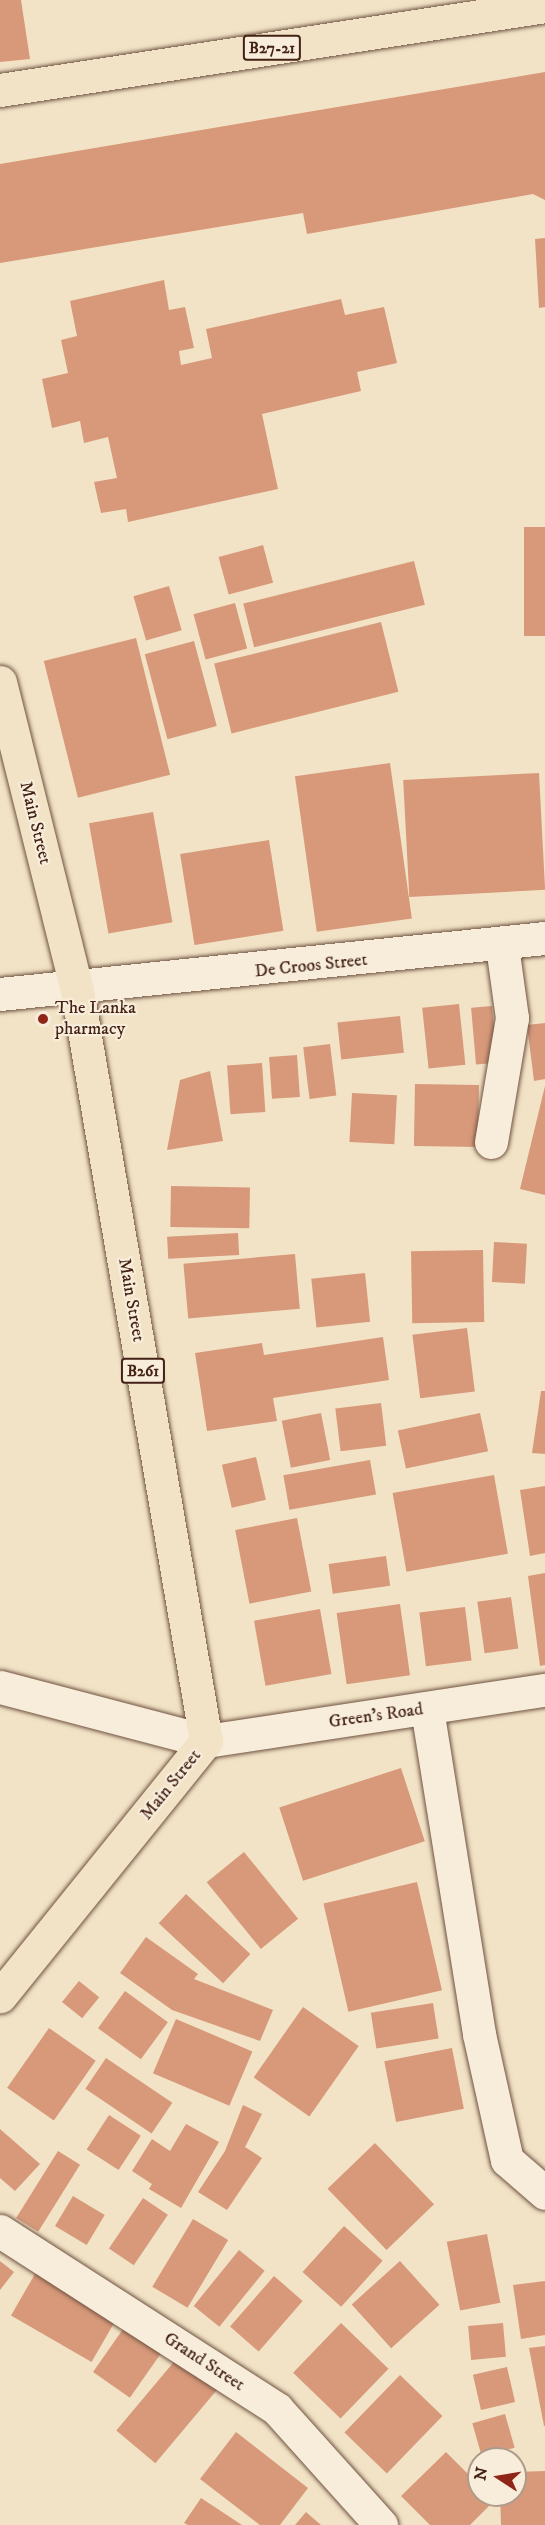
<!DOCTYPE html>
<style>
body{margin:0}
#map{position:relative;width:545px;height:2525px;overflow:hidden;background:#f2e3c6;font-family:"IM FELL DW Pica",serif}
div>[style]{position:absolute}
.building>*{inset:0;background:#d7997a;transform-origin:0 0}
.roads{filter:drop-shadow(0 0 2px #6f5241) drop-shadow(0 0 2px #6f5241)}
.street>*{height:33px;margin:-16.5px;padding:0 16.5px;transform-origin:16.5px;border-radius:16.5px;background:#f7edda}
.secondary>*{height:33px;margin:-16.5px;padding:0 16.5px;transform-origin:16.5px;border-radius:16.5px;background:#f7edda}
.primary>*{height:33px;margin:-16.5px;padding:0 16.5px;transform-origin:16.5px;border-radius:16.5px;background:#f2e3c6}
.dots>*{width:16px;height:16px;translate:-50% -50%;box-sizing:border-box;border:3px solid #f7edda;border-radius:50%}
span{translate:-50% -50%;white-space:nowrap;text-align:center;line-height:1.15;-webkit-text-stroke:4.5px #f7edda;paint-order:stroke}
.shield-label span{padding:2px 4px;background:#f7edda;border:2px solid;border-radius:4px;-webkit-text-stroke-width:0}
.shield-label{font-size:16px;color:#432115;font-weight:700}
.street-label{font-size:18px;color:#432115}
.poi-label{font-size:18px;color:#432115}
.left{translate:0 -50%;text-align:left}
.north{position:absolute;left:467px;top:2447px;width:60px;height:60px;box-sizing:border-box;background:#f7edda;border:2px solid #af9b8b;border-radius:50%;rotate:282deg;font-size:16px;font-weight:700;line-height:24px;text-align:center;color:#432115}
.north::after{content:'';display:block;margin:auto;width:21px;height:27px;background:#8f2418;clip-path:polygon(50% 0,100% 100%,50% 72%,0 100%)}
</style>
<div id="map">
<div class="building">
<div style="clip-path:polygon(0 0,21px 0,30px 59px,0 62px)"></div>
<div style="clip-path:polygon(545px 72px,545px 200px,533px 194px,307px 234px,303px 213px,0 263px,0 164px)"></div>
<div style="clip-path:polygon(545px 238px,545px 307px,539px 308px,535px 239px)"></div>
<div style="clip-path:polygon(164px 280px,169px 310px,185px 307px,194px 348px,179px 351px,181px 365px,212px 358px,206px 329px,341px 299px,345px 315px,384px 307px,397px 363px,357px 372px,361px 391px,262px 414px,278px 489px,128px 522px,126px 509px,101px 513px,94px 482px,117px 478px,108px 437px,84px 443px,80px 421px,52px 428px,42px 379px,68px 373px,61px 340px,77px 336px,70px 301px)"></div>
<div style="left:545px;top:527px;width:109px;height:21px;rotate:90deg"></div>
<div style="left:263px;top:545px;width:39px;height:46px;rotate:75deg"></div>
<div style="left:414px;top:561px;width:45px;height:176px;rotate:76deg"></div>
<div style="left:169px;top:586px;width:46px;height:37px;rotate:74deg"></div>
<div style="left:235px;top:603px;width:47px;height:43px;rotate:75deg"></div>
<div style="left:381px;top:622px;width:72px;height:172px;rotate:76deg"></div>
<div style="left:136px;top:638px;width:141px;height:95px;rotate:76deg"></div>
<div style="left:194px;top:641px;width:88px;height:51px;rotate:75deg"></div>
<div style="left:390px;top:763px;width:157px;height:96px;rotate:82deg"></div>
<div style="left:539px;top:773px;width:117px;height:136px;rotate:87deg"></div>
<div style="left:153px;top:812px;width:112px;height:65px;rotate:80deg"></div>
<div style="left:269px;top:840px;width:92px;height:90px;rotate:81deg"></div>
<div style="left:459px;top:1004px;width:61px;height:37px;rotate:84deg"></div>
<div style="left:492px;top:1006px;width:57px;height:21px;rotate:85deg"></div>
<div style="left:400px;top:1016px;width:37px;height:63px;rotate:84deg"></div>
<div style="clip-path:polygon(545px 1023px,545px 1079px,534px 1081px,527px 1025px)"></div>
<div style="left:330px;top:1044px;width:52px;height:27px;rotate:83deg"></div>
<div style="left:297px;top:1055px;width:42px;height:28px;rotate:86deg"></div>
<div style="left:262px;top:1063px;width:49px;height:35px;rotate:86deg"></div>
<div style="clip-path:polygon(210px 1071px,223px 1141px,167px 1150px,180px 1080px)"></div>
<div style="left:415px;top:1084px;width:64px;height:62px;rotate:1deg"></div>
<div style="clip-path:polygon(545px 1086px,545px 1195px,520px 1189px)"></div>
<div style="left:352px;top:1093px;width:45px;height:49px;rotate:3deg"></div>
<div style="left:171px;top:1186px;width:79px;height:41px;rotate:1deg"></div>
<div style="left:238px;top:1233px;width:22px;height:71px;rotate:87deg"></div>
<div style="left:494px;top:1242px;width:33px;height:40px;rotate:3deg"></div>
<div style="left:483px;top:1250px;width:72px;height:72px;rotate:89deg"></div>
<div style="left:295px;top:1254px;width:55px;height:112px;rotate:85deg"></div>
<div style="left:365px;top:1273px;width:49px;height:54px;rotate:84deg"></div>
<div style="left:467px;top:1328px;width:64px;height:55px;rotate:83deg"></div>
<div style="clip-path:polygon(383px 1337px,389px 1380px,273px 1398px,277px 1421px,207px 1431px,195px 1353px,262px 1343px,264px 1355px)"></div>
<div style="clip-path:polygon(541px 1391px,545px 1391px,545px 1454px,532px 1453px)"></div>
<div style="left:381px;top:1403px;width:43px;height:46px;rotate:83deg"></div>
<div style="left:321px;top:1413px;width:48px;height:40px;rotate:79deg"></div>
<div style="left:480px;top:1413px;width:39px;height:84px;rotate:78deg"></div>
<div style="left:256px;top:1457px;width:44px;height:35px;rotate:77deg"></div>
<div style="left:370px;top:1460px;width:35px;height:88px;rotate:80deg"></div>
<div style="left:494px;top:1475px;width:80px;height:103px;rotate:80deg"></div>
<div style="clip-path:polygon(545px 1486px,545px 1553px,530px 1556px,520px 1490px)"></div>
<div style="left:297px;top:1518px;width:75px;height:63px;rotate:79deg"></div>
<div style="left:386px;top:1556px;width:30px;height:58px;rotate:82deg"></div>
<div style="clip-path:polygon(545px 1573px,545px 1665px,540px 1666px,528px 1576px)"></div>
<div style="left:511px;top:1597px;width:52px;height:34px;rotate:82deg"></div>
<div style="left:400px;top:1604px;width:72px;height:64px;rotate:82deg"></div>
<div style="left:465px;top:1607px;width:54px;height:46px;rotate:83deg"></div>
<div style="left:320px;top:1609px;width:66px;height:67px;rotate:80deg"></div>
<div style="left:401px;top:1768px;width:77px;height:128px;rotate:72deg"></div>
<div style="left:244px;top:1852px;width:86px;height:48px;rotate:51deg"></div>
<div style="left:417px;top:1882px;width:111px;height:96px;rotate:77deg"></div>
<div style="left:186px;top:1894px;width:88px;height:40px;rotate:43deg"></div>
<div style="clip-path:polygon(146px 1937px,198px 1974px,194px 1979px,273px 2010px,260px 2041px,172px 2010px,120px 1973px)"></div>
<div style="left:79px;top:1981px;width:26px;height:27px;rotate:39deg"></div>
<div style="left:125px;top:1991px;width:53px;height:46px;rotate:36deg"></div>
<div style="left:433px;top:2003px;width:36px;height:63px;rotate:81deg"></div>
<div style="left:303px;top:2007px;width:68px;height:86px;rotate:35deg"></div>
<div style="left:176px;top:2019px;width:83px;height:59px;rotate:23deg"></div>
<div style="left:49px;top:2028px;width:57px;height:73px;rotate:35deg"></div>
<div style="left:452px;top:2048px;width:62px;height:69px;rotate:79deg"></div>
<div style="left:106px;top:2058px;width:80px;height:37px;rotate:34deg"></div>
<div style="clip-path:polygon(243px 2105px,262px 2114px,245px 2147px,262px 2158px,227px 2210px,198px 2192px,225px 2151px)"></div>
<div style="left:109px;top:2115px;width:38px;height:41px;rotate:33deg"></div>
<div style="clip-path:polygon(186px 2124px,219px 2142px,181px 2208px,149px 2189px,152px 2184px,132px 2171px,152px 2139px,170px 2151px)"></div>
<div style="clip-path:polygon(0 2129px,40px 2164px,15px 2191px,0 2178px)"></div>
<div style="left:375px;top:2143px;width:85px;height:66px;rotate:46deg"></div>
<div style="left:58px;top:2151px;width:26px;height:79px;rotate:32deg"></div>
<div style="left:73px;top:2196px;width:37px;height:35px;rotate:31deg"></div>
<div style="left:143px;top:2198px;width:30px;height:61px;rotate:34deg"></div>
<div style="left:193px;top:2219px;width:41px;height:79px;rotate:31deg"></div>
<div style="left:344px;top:2226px;width:52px;height:62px;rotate:42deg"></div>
<div style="left:487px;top:2234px;width:70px;height:41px;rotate:79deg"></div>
<div style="left:239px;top:2250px;width:33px;height:72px;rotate:39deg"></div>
<div style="clip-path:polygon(0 2261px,14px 2272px,0 2290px)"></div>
<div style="left:400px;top:2261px;width:59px;height:65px;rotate:48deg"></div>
<div style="left:39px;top:2267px;width:93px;height:56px;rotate:30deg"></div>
<div style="left:274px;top:2276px;width:38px;height:67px;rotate:41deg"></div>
<div style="clip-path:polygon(545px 2281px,545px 2335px,521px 2339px,513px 2285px)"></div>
<div style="left:128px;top:2322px;width:45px;height:61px;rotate:35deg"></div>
<div style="left:341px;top:2323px;width:66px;height:69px;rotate:44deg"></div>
<div style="left:503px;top:2323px;width:34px;height:35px;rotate:85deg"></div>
<div style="clip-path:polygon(545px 2346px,545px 2426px,544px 2426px,529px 2348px)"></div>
<div style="left:178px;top:2357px;width:51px;height:96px;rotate:40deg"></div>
<div style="left:507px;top:2367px;width:36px;height:35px;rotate:77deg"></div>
<div style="left:400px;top:2375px;width:59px;height:80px;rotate:44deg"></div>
<div style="left:505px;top:2414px;width:35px;height:34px;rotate:74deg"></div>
<div style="clip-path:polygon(236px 2432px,308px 2488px,280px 2525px,260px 2525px,200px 2479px)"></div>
<div style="clip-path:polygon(446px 2452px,479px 2485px,479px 2495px,494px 2501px,470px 2525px,430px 2525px,401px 2496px)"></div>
<div style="clip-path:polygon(545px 2471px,545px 2525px,501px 2525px,500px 2495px,515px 2495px,515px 2472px)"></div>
<div style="clip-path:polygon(201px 2498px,242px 2525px,188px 2525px,184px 2523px)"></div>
<div style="clip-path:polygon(306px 2512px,321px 2525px,295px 2525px)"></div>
</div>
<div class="roads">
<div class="street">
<div style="left:0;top:994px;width:548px;rotate:-5.87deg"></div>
<div style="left:491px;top:1142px;width:126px;rotate:-80.4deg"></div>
<div style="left:512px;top:1018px;width:73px;rotate:-97.9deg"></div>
<div style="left:0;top:1687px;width:213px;rotate:14.7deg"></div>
<div style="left:427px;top:1709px;width:329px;rotate:80.9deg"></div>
<div style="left:479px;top:2034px;width:129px;rotate:77.5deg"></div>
<div style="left:507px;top:2160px;width:50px;rotate:41deg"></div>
<div style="left:0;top:2231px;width:329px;rotate:32.7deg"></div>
<div style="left:277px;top:2409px;width:156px;rotate:48.1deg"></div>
</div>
<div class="secondary">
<div style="left:206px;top:1741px;width:343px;rotate:-8.6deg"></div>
</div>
<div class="primary">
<div style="left:0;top:90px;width:551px;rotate:-8.76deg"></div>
<div style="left:0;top:682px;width:317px;rotate:76deg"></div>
<div style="left:77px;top:990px;width:762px;rotate:80.25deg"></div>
<div style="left:206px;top:1741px;width:328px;rotate:128.9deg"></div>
</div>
</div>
<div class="dots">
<div style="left:43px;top:1019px;background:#8f2418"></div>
</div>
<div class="shield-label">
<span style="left:272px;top:48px">B27-21</span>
<span style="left:143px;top:1371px">B261</span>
</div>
<div class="street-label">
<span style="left:35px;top:823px;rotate:76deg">Main Street</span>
<span style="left:311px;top:966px;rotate:-6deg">De Croos Street</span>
<span style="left:131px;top:1300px;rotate:80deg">Main Street</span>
<span style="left:376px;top:1716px;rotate:-8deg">Green's Road</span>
<span style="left:171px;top:1785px;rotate:-51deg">Main Street</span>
<span style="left:204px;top:2362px;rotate:33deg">Grand Street</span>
</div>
<div class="poi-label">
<span class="left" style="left:55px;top:1019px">The Lanka<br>pharmacy</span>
</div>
<div class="north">N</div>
</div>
